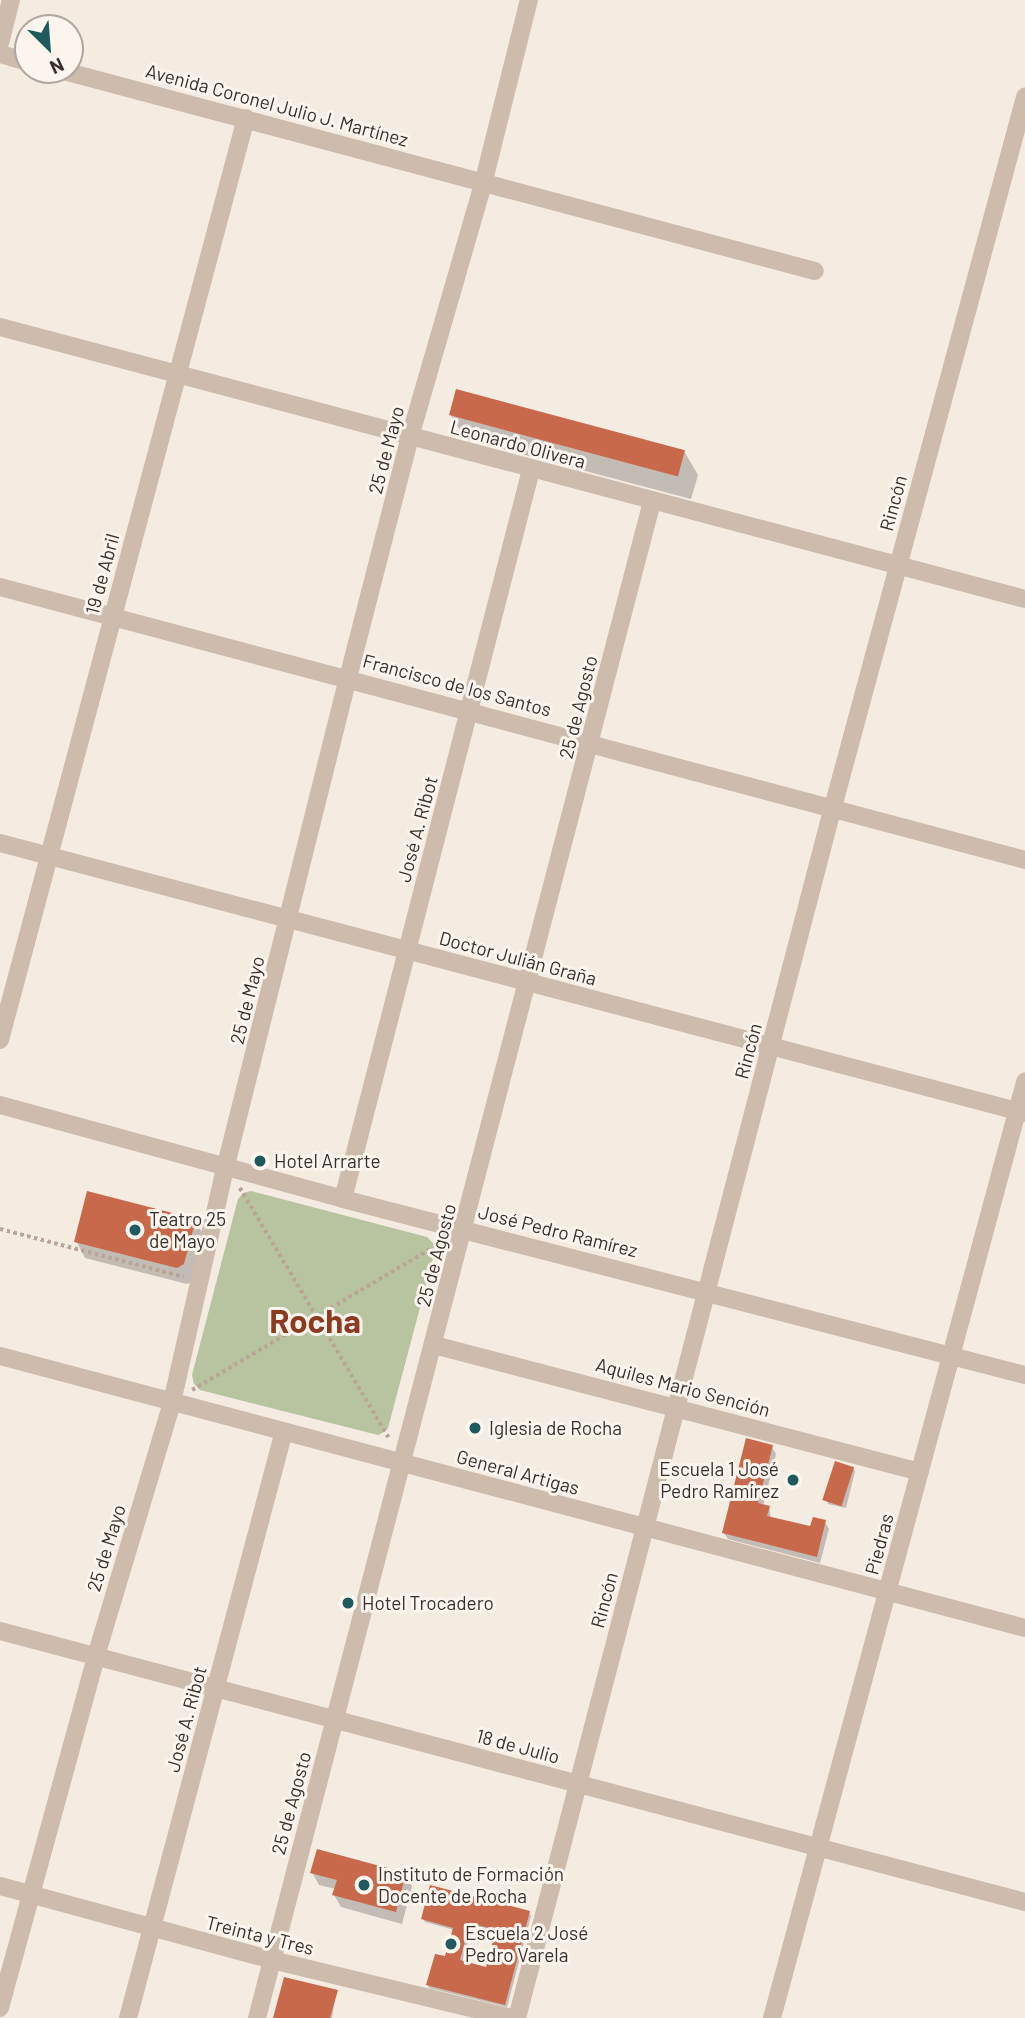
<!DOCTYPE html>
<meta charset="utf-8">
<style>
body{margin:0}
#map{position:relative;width:1025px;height:2018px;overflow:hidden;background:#f4ebe1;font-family:Barlow,sans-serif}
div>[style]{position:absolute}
.green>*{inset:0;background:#b8c4a0}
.shadow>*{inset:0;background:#0003}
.building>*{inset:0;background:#c8694b;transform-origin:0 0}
.path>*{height:3.5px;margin-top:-1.75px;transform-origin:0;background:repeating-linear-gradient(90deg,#b9a596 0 3.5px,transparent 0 7px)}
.minor>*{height:18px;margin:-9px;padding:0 9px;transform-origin:9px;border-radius:9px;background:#cdbbac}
.dots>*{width:19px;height:19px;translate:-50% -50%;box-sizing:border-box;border:4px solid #fbf5ee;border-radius:50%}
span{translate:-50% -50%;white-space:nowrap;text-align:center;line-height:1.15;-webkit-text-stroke:6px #fbf5ee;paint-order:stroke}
.street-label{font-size:19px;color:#3b302b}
.poi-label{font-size:19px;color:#3b302b}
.left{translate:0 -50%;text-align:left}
.right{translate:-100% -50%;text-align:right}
.town-label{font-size:33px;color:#8c3b22;font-weight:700}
.north{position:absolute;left:14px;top:14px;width:70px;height:70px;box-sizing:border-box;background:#fbf5ee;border:2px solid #aea6a0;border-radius:50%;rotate:155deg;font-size:19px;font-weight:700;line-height:28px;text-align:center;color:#3b302b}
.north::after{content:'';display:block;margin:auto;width:24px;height:32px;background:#1f5a5e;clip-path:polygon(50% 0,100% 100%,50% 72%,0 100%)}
</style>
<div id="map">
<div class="green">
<div style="clip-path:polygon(251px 1191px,427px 1237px,433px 1243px,435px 1251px,388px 1428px,384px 1432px,378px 1435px,200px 1390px,194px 1384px,192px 1375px,238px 1199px,243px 1193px)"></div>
</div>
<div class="shadow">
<div style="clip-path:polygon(451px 415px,684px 451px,698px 475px,691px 499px,465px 439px)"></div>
<div style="clip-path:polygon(195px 1221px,205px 1237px,193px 1281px,187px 1284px,85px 1258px,76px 1241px)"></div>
<div style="clip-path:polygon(772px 1447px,776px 1454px,763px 1506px,769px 1507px,771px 1519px,812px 1529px,825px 1522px,829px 1529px,820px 1563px,728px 1539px,723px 1532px)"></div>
<div style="clip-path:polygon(853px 1468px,855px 1471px,846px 1508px,828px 1504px,827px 1501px)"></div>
<div style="clip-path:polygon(312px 1872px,405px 1874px,412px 1886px,402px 1924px,341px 1907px,334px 1895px,336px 1889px,319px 1885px)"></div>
<div style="clip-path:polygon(evenodd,529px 1913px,531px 1916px,507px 2007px,429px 1988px,428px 1985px,446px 1959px,454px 1930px,425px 1922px,423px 1919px,529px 1913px,472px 1925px,497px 1932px,487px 1969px,462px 1963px,472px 1925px)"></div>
<div style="clip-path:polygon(336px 1992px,332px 2018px,275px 2018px)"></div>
</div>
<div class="building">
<div style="left:456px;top:389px;width:237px;height:27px;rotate:15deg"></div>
<div style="clip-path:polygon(87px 1191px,196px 1219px,184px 1264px,177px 1268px,74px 1242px)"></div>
<div style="clip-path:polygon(746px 1438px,773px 1445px,758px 1503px,770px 1506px,767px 1516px,810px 1526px,813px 1517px,826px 1520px,817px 1557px,722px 1533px)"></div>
<div style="left:835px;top:1461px;width:20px;height:41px;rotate:18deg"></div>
<div style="clip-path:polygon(317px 1849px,406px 1873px,396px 1912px,332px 1895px,337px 1880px,310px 1873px)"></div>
<div style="clip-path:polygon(evenodd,430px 1885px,530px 1911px,505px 2005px,426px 1985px,435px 1954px,445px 1956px,453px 1928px,421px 1919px,430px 1885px,470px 1923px,496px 1930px,486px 1967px,460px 1960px,470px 1923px)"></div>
<div style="clip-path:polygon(284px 1977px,338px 1990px,330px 2018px,273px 2018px)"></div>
</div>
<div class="path">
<div style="left:240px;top:1188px;width:293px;rotate:59.2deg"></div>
<div style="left:0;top:1229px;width:190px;rotate:14.6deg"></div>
<div style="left:192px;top:1390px;width:291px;rotate:-30.6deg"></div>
</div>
<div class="minor">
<div style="left:0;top:43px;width:44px;rotate:-75.7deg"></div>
<div style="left:0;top:54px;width:29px;rotate:16deg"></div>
<div style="left:60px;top:70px;width:781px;rotate:14.91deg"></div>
<div style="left:0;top:327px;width:1060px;rotate:14.86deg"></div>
<div style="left:0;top:587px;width:1061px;rotate:14.91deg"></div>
<div style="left:0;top:843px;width:1060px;rotate:14.76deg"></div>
<div style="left:0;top:1040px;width:954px;rotate:-75.06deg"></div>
<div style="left:0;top:1105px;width:356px;rotate:15.3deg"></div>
<div style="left:343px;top:1199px;width:704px;rotate:14.47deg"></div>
<div style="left:343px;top:1199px;width:753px;rotate:-75.54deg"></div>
<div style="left:434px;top:1345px;width:502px;rotate:14.64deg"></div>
<div style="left:0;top:1356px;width:1060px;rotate:14.86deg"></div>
<div style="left:0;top:1631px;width:1060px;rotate:14.81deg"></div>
<div style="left:0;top:1886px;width:282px;rotate:15.2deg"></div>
<div style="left:272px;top:1960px;width:247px;rotate:13.6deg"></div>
<div style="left:0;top:2008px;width:365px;rotate:-74.7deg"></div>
<div style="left:96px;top:1656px;width:265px;rotate:-73.3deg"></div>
<div style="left:172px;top:1402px;width:243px;rotate:-77.2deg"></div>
<div style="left:226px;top:1165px;width:502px;rotate:-75.94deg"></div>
<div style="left:348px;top:678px;width:249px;rotate:-75.6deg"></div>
<div style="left:410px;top:437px;width:267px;rotate:-73.9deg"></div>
<div style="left:484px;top:180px;width:186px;rotate:-76deg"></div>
<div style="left:128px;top:2018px;width:607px;rotate:-75.12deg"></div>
<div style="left:257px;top:2018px;width:1567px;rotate:-75.4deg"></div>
<div style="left:517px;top:2018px;width:1252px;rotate:-75.38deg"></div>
<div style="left:833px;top:807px;width:736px;rotate:-74.87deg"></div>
<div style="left:772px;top:2018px;width:970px;rotate:-74.87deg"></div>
</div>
<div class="dots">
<div style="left:260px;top:1161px;background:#1f5a5e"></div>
<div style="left:135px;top:1230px;background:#1f5a5e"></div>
<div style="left:475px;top:1428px;background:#1f5a5e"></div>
<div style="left:793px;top:1480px;background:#1f5a5e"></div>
<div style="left:348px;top:1603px;background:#1f5a5e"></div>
<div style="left:364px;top:1885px;background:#1f5a5e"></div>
<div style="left:451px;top:1944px;background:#1f5a5e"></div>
</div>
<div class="street-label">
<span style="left:277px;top:105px;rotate:15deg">Avenida Coronel Julio J. Martínez</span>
<span style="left:518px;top:444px;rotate:15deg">Leonardo Olivera</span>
<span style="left:386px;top:450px;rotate:-75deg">25 de Mayo</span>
<span style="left:893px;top:503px;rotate:-75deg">Rincón</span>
<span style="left:102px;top:574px;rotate:-75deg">19 de Abril</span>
<span style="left:457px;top:685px;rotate:15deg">Francisco de los Santos</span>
<span style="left:578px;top:707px;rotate:-76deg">25 de Agosto</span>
<span style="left:417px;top:829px;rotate:-75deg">José A. Ribot</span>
<span style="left:518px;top:958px;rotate:15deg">Doctor Julián Graña</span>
<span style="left:247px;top:1000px;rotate:-76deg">25 de Mayo</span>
<span style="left:748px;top:1051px;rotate:-75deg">Rincón</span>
<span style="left:558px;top:1231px;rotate:14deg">José Pedro Ramírez</span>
<span style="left:436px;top:1255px;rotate:-75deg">25 de Agosto</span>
<span style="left:683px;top:1387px;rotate:15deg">Aquiles Mario Sención</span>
<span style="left:518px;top:1472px;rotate:15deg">General Artigas</span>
<span style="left:879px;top:1544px;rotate:-75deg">Piedras</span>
<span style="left:106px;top:1548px;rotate:-73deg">25 de Mayo</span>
<span style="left:604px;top:1600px;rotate:-75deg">Rincón</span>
<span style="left:186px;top:1719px;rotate:-75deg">José A. Ribot</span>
<span style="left:518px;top:1746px;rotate:15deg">18 de Julio</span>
<span style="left:291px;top:1803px;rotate:-75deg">25 de Agosto</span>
<span style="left:260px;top:1935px;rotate:14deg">Treinta y Tres</span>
</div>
<div class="poi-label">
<span class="left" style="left:274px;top:1161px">Hotel Arrarte</span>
<span class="left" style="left:149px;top:1230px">Teatro 25<br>de Mayo</span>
<span class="left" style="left:489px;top:1428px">Iglesia de Rocha</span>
<span class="right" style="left:779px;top:1480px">Escuela 1 José<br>Pedro Ramírez</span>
<span class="left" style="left:362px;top:1603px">Hotel Trocadero</span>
<span class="left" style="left:378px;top:1885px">Instituto de Formación<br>Docente de Rocha</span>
<span class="left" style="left:465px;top:1944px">Escuela 2 José<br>Pedro Varela</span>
</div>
<div class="town-label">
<span style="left:315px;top:1321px">Rocha</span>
</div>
<div class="north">N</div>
</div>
